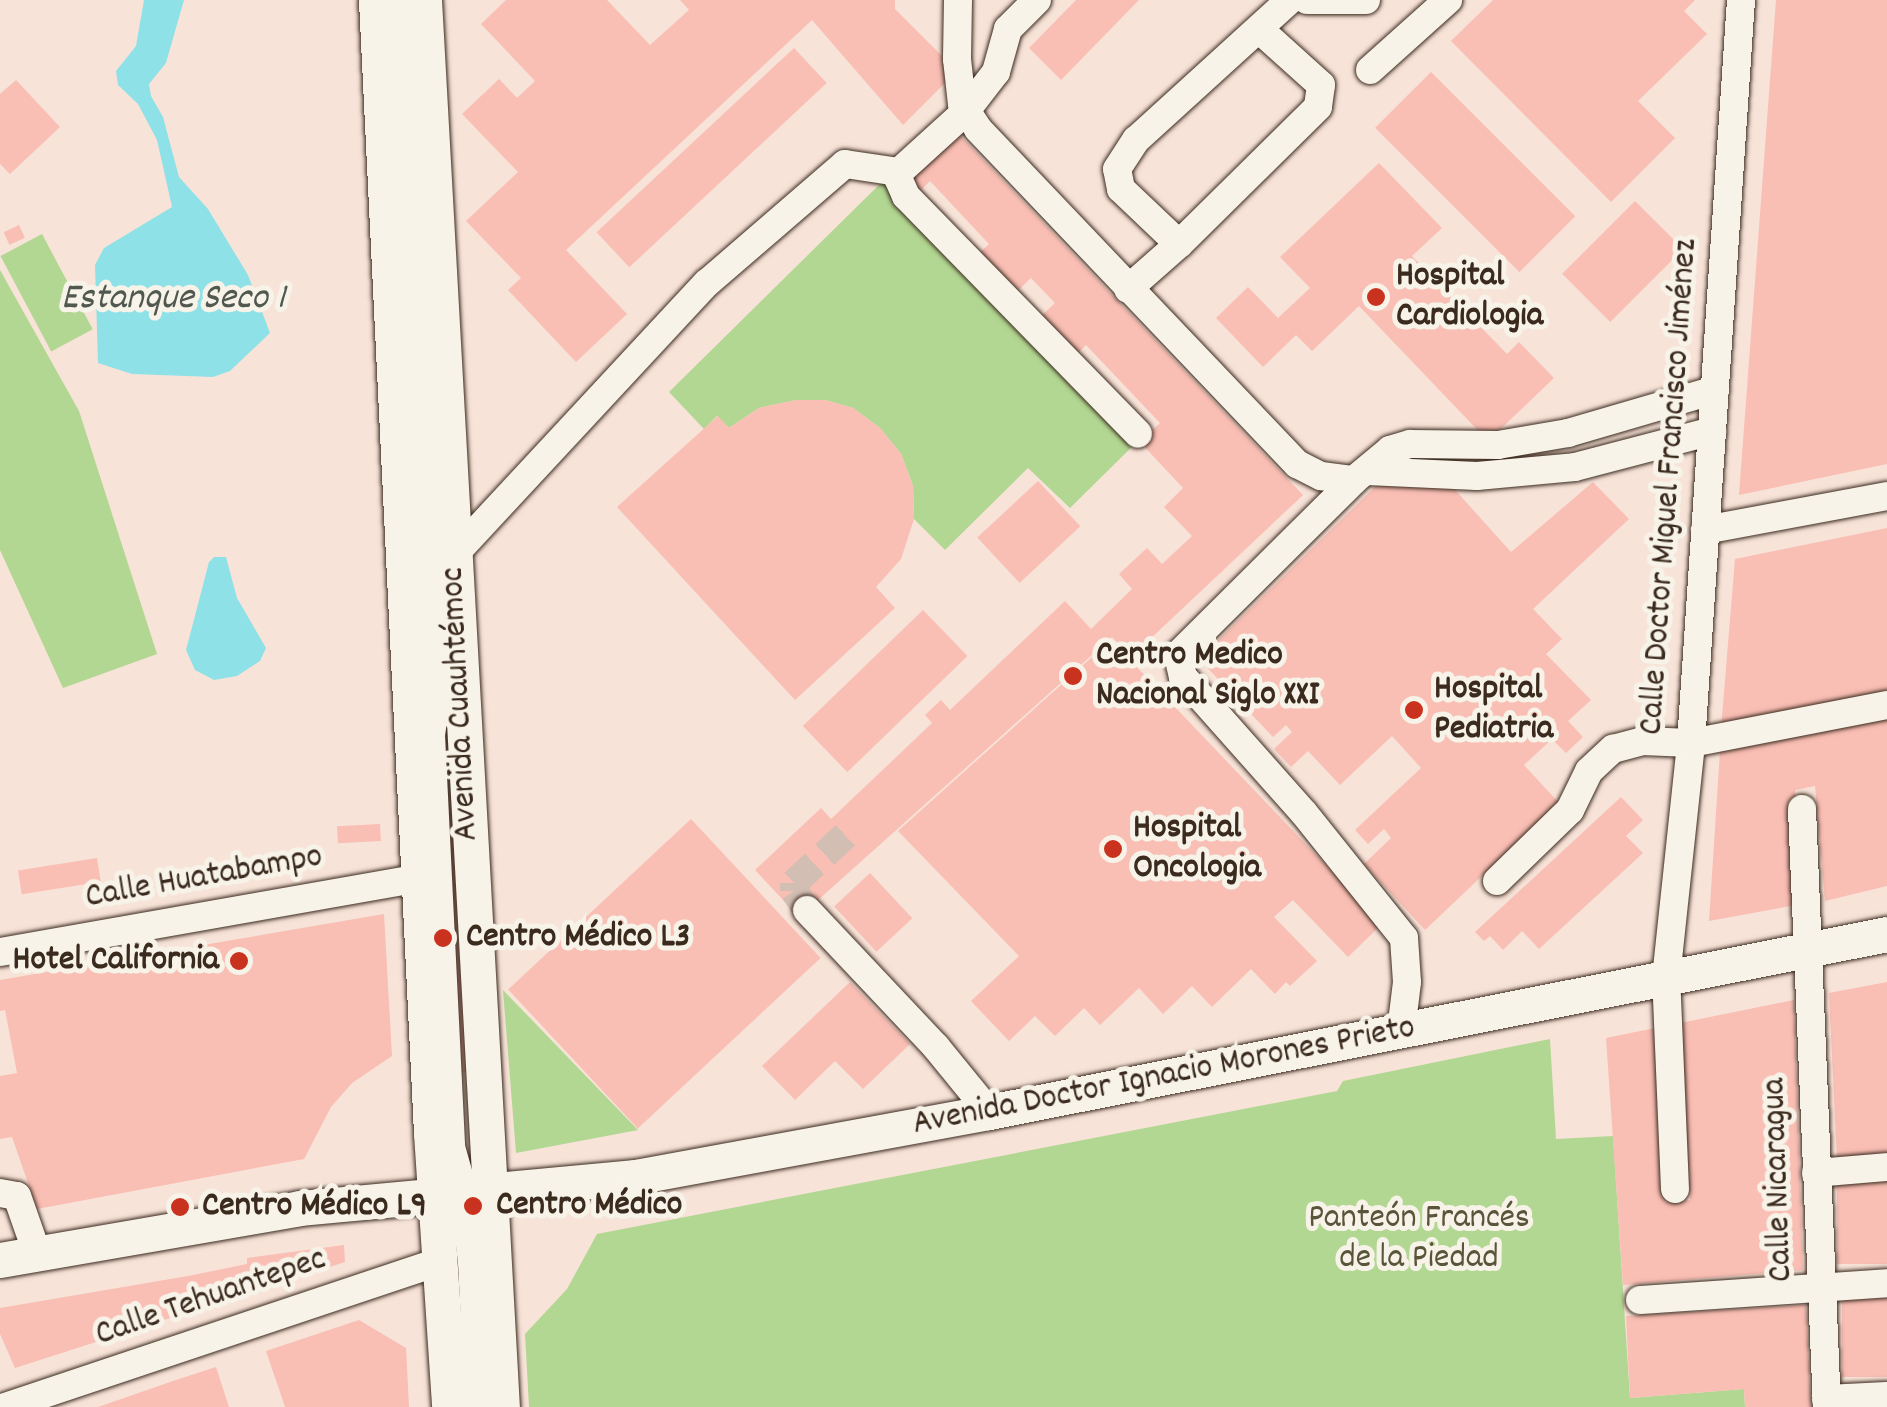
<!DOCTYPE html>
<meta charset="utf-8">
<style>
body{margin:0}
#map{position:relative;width:1887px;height:1407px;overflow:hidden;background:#f8e3d8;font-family:Dekko,sans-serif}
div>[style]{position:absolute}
.green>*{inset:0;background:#b2d792;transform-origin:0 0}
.water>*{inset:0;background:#8fe1e8}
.building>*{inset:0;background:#f9beb4;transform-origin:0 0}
.minor-tunnel>*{height:28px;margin-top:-14px;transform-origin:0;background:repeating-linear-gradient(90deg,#d2beb3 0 28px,transparent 0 42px)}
.roads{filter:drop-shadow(0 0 2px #3b2a1e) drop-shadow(0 0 2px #3b2a1e)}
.minor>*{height:28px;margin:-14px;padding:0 14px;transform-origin:14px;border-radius:14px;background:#f7f3e8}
.major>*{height:35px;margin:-17.5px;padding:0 17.5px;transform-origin:17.5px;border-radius:17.5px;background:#f7f3e8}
.dots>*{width:28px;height:28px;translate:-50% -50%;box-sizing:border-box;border:5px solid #f7f3e8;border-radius:50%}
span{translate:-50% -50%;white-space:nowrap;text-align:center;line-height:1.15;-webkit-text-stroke:10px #f7f3e8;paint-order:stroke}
.poi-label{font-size:35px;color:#3b2a1e;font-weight:700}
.left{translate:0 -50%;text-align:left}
.right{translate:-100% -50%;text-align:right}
.street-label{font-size:35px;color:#3b2a1e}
.park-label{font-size:35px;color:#59553b}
.water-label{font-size:38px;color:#505850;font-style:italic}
</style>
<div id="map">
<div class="green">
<div style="clip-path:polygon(889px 175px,1147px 432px,1070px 508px,1028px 468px,945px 550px,914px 519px,913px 486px,901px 454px,880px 428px,853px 408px,825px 400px,796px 400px,759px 408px,729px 428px,717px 416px,704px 429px,669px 392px)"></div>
<div style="left:42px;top:234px;width:108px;height:47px;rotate:62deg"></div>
<div style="clip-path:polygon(0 270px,79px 411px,157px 654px,63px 688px,0 550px)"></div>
<div style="clip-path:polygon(503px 990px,638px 1130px,516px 1153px)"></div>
<div style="clip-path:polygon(1550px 1039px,1556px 1139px,1613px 1136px,1630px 1398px,1744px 1389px,1745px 1407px,529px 1407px,525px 1334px,567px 1289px,597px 1234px,1337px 1091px,1343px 1081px)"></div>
</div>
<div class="water">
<div style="clip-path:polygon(144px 0,184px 0,166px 63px,149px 84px,151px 96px,163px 117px,179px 177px,208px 209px,248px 275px,270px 333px,230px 371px,213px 377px,132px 374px,98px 363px,95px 265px,104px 248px,172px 207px,157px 140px,138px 104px,118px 85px,116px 71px,136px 46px)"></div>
<div style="clip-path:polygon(214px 557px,226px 557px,237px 598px,266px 648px,260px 661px,237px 676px,214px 680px,195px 670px,186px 650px,209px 562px)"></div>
</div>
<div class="building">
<div style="clip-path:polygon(506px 0,607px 0,650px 45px,689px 10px,680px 0,895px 0,895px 9px,957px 71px,903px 125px,812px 20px,566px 250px,627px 314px,576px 362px,508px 290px,521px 278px,466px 221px,518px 172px,462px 114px,499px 79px,517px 98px,535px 81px,481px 24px)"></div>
<div style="clip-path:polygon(1076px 0,1139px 0,1061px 80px,1029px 48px)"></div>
<div style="clip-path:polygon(1493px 0,1695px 0,1684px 11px,1707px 34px,1638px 101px,1675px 138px,1611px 202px,1451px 41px)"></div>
<div style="clip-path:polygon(1776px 0,1887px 0,1887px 464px,1739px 495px)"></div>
<div style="left:794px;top:48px;width:48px;height:270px;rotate:47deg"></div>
<div style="left:1431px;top:72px;width:204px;height:79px;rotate:45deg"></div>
<div style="clip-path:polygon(16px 80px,60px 127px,10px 174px,0 164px,0 94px)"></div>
<div style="clip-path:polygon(952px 127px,1303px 495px,1131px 657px,1112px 637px,799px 917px,755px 870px,821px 808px,831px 819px,932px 723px,925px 715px,941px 700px,950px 710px,1065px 601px,1091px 629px,1132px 589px,1119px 574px,1147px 548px,1162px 564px,1192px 536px,1164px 507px,1183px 488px,1140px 442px,1160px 423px,1086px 345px,1072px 359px,1036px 321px,1055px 303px,1031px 278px,1012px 296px,975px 257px,989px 244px,930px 181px,919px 192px,902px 174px)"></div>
<div style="clip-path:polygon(1379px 163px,1442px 228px,1412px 256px,1507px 354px,1519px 342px,1554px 378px,1488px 441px,1359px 306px,1312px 351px,1296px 335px,1263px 367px,1216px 318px,1248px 287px,1278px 318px,1310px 288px,1280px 257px)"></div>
<div style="left:1635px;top:201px;width:68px;height:103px;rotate:45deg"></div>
<div style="left:19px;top:225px;width:14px;height:17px;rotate:65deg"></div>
<div style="clip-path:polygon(796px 400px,825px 400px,853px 408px,880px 428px,901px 454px,913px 486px,914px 519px,901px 559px,876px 587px,895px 608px,795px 700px,617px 507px,718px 416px,729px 428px,759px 408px)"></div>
<div style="clip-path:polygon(1383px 479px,1448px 482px,1511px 552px,1593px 482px,1629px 519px,1533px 609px,1562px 639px,1546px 654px,1591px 700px,1568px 721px,1583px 737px,1566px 753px,1552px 739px,1524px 765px,1559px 803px,1425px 930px,1364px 864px,1391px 838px,1384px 829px,1368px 844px,1355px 830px,1421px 768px,1392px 736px,1340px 785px,1308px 751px,1291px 767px,1274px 749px,1292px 732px,1286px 725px,1273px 737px,1199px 659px)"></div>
<div style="left:1038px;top:481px;width:62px;height:83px;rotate:47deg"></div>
<div style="clip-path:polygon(1887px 528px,1887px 692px,1721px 729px,1735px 559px)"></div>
<div style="left:923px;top:610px;width:64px;height:167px;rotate:46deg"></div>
<div style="clip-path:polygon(1111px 640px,1382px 924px,1348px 957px,1293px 900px,1274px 917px,1317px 961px,1290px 986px,1286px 982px,1275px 994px,1251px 969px,1212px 1007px,1192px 986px,1163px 1014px,1139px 988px,1100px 1025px,1084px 1008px,1055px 1036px,1035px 1016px,1009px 1041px,971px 1001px,1019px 956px,898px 831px)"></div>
<div style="clip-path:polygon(1887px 715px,1887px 886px,1825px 901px,1815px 786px,1795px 790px,1801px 904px,1709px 921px,1720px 751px)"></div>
<div style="clip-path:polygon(1621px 797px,1643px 820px,1626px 836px,1643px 853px,1539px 949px,1522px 931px,1503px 950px,1490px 936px,1484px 941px,1475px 932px)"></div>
<div style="clip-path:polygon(452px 804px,471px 1072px,448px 1073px,441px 805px)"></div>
<div style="left:691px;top:819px;width:190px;height:250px;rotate:47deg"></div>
<div style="left:380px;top:824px;width:17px;height:43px;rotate:87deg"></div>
<div style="left:97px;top:858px;width:24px;height:80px;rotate:81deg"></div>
<div style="left:870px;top:873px;width:62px;height:49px;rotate:47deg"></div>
<div style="clip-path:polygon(384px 914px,392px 1056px,352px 1083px,331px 1107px,304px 1159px,37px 1209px,12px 1137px,0 1139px,0 1076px,17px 1073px,5px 1010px,0 1011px,0 980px)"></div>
<div style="clip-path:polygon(850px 982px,910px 1044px,863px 1089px,835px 1061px,795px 1100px,762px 1066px)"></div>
<div style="clip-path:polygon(1887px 982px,1887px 1156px,1837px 1160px,1829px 993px)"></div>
<div style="clip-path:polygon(1794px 1000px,1803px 1270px,1623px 1285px,1606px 1038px,1655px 1028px,1665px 1202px,1690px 1200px,1680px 1023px)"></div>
<div style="left:1887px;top:1176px;width:88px;height:50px;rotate:90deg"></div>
<div style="clip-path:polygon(344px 1245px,345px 1262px,15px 1368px,0 1334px,0 1308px,188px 1276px,247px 1264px,247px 1258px)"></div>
<div style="left:1887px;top:1295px;width:82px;height:45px;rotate:90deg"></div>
<div style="clip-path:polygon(1806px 1305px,1811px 1407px,1745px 1407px,1744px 1389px,1630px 1398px,1626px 1316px)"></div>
<div style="clip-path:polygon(359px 1320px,406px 1348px,409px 1407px,285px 1407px,266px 1351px)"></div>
<div style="clip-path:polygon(216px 1367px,229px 1407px,98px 1407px,176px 1380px)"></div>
</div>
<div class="minor-tunnel">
<div style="left:807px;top:910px;width:23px;rotate:-124deg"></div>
<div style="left:794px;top:891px;width:8px;rotate:-90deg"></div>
<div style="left:794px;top:883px;width:75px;rotate:-42.8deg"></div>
</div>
<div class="roads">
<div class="minor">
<div style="left:403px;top:0;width:688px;rotate:87.08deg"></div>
<div style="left:438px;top:687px;width:49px;rotate:98.3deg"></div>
<div style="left:431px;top:735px;width:412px;rotate:87.2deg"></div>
<div style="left:451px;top:1147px;width:48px;rotate:74.2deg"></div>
<div style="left:464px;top:1193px;width:69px;rotate:83.4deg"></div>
<div style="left:472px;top:1262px;width:145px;rotate:87.2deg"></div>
<div style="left:958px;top:0;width:59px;rotate:91deg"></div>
<div style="left:957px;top:59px;width:45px;rotate:83.7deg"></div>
<div style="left:962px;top:104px;width:30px;rotate:57deg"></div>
<div style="left:978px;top:129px;width:463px;rotate:46.4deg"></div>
<div style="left:1297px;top:464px;width:27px;rotate:27deg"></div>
<div style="left:1321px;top:476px;width:33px;rotate:7deg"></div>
<div style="left:1037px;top:0;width:41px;rotate:135deg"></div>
<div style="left:1008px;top:29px;width:45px;rotate:105.6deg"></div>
<div style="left:996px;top:72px;width:51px;rotate:127.8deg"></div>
<div style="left:965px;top:112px;width:89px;rotate:137.7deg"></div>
<div style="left:899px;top:172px;width:6px;rotate:99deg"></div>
<div style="left:898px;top:178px;width:20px;rotate:66deg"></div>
<div style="left:906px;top:196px;width:332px;rotate:45.7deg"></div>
<div style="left:1307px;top:0;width:59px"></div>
<div style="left:1260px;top:30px;width:82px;rotate:42deg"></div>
<div style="left:1321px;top:85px;width:22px;rotate:98deg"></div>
<div style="left:1318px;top:107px;width:195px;rotate:135.4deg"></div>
<div style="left:1179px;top:244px;width:80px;rotate:-136.5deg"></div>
<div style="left:1121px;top:189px;width:20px;rotate:-101deg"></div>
<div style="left:1117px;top:169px;width:35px;rotate:-57deg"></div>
<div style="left:1136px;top:140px;width:208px;rotate:-42.3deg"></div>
<div style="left:1370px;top:70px;width:105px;rotate:-41.9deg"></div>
<div style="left:1128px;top:289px;width:68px;rotate:-41.4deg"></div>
<div style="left:1367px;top:471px;width:110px;rotate:2.6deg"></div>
<div style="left:1477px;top:476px;width:98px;rotate:-5.2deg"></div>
<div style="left:1575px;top:467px;width:142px;rotate:-14.7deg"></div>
<div style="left:1705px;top:530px;width:185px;rotate:-10.6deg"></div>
<div style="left:452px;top:557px;width:374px;rotate:-47.1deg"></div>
<div style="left:707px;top:283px;width:182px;rotate:-40.8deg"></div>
<div style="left:845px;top:164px;width:55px;rotate:8.4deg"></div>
<div style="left:1802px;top:809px;width:599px;rotate:87.61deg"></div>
<div style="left:1497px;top:881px;width:102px;rotate:-44.2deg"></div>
<div style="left:1570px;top:810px;width:43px;rotate:-64deg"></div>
<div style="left:1589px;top:771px;width:33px;rotate:-43deg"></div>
<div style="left:1613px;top:749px;width:30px;rotate:-15deg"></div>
<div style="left:1642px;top:741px;width:49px;rotate:2.3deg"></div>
<div style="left:1691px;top:743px;width:200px;rotate:-11deg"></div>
<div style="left:807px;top:910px;width:188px;rotate:46.7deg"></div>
<div style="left:936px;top:1047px;width:84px;rotate:50.8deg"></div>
<div style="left:0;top:952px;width:427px;rotate:-10deg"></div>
<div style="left:1401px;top:1031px;width:49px;rotate:-83deg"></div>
<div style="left:1407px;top:982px;width:44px;rotate:-93.9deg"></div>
<div style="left:1404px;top:938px;width:161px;rotate:-128.7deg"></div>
<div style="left:1303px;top:812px;width:181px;rotate:-131.6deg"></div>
<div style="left:1183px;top:677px;width:23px;rotate:-103deg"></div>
<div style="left:1178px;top:655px;width:248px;rotate:-44.8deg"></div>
<div style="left:1354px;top:480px;width:47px;rotate:-39.8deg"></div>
<div style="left:1390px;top:450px;width:21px;rotate:-17deg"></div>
<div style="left:1410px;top:444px;width:88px;rotate:0.7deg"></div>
<div style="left:1498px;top:445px;width:71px;rotate:-9.7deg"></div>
<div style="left:1568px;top:433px;width:153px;rotate:-16.3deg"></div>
<div style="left:1816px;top:1173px;width:71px;rotate:-4.8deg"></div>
<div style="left:1675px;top:1189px;width:211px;rotate:-92.4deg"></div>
<div style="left:1666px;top:978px;width:236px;rotate:-83.9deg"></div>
<div style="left:1691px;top:743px;width:745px;rotate:-86.15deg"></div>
<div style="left:0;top:1193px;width:17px;rotate:10deg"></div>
<div style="left:17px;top:1196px;width:60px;rotate:70.7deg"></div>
<div style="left:1640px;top:1300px;width:248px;rotate:-3.9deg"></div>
<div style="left:1826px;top:1399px;width:61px;rotate:-2.8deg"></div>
<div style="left:5px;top:1407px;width:460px;rotate:-18.5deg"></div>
</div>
<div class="major">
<div style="left:376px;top:0;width:1134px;rotate:87.22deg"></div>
<div style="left:431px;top:1133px;width:275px;rotate:86.2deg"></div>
<div style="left:424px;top:0;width:1409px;rotate:86.83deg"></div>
<div style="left:0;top:1260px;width:304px;rotate:-9.8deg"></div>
<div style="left:300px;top:1208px;width:336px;rotate:-5.3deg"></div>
<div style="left:635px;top:1177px;width:360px;rotate:-10.4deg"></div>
<div style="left:989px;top:1112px;width:915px;rotate:-11.21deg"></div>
</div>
</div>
<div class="dots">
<div style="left:1376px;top:297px;background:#c8321e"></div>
<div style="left:1073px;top:676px;background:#c8321e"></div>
<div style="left:1414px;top:710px;background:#c8321e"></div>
<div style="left:1113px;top:849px;background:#c8321e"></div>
<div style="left:443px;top:938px;background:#c8321e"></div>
<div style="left:239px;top:961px;background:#c8321e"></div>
<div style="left:473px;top:1206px;background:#c8321e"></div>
<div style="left:180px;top:1207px;background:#c8321e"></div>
</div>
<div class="poi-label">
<span class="left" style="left:1396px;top:297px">Hospital<br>Cardiologia</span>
<span class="left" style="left:1096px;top:676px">Centro Medico<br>Nacional Siglo XXI</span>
<span class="left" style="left:1434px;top:710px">Hospital<br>Pediatria</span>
<span class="left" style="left:1133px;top:849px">Hospital<br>Oncologia</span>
<span class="left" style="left:466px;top:938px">Centro Médico L3</span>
<span class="right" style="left:219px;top:961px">Hotel California</span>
<span class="left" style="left:496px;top:1206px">Centro Médico</span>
<span class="left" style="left:202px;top:1207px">Centro Médico L9</span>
</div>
<div class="street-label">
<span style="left:1670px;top:487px;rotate:-86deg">Calle Doctor Miguel Francisco Jiménez</span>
<span style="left:461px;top:704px;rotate:-93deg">Avenida Cuauhtémoc</span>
<span style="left:204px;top:878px;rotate:-10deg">Calle Huatabampo</span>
<span style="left:1164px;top:1077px;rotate:-11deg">Avenida Doctor Ignacio Morones Prieto</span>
<span style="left:1779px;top:1180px;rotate:-92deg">Calle Nicaragua</span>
<span style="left:211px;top:1298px;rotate:-19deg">Calle Tehuantepec</span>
</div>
<div class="park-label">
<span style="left:1419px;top:1239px">Panteón Francés<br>de la Piedad</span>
</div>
<div class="water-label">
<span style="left:173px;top:300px">Estanque Seco 1</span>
</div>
</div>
